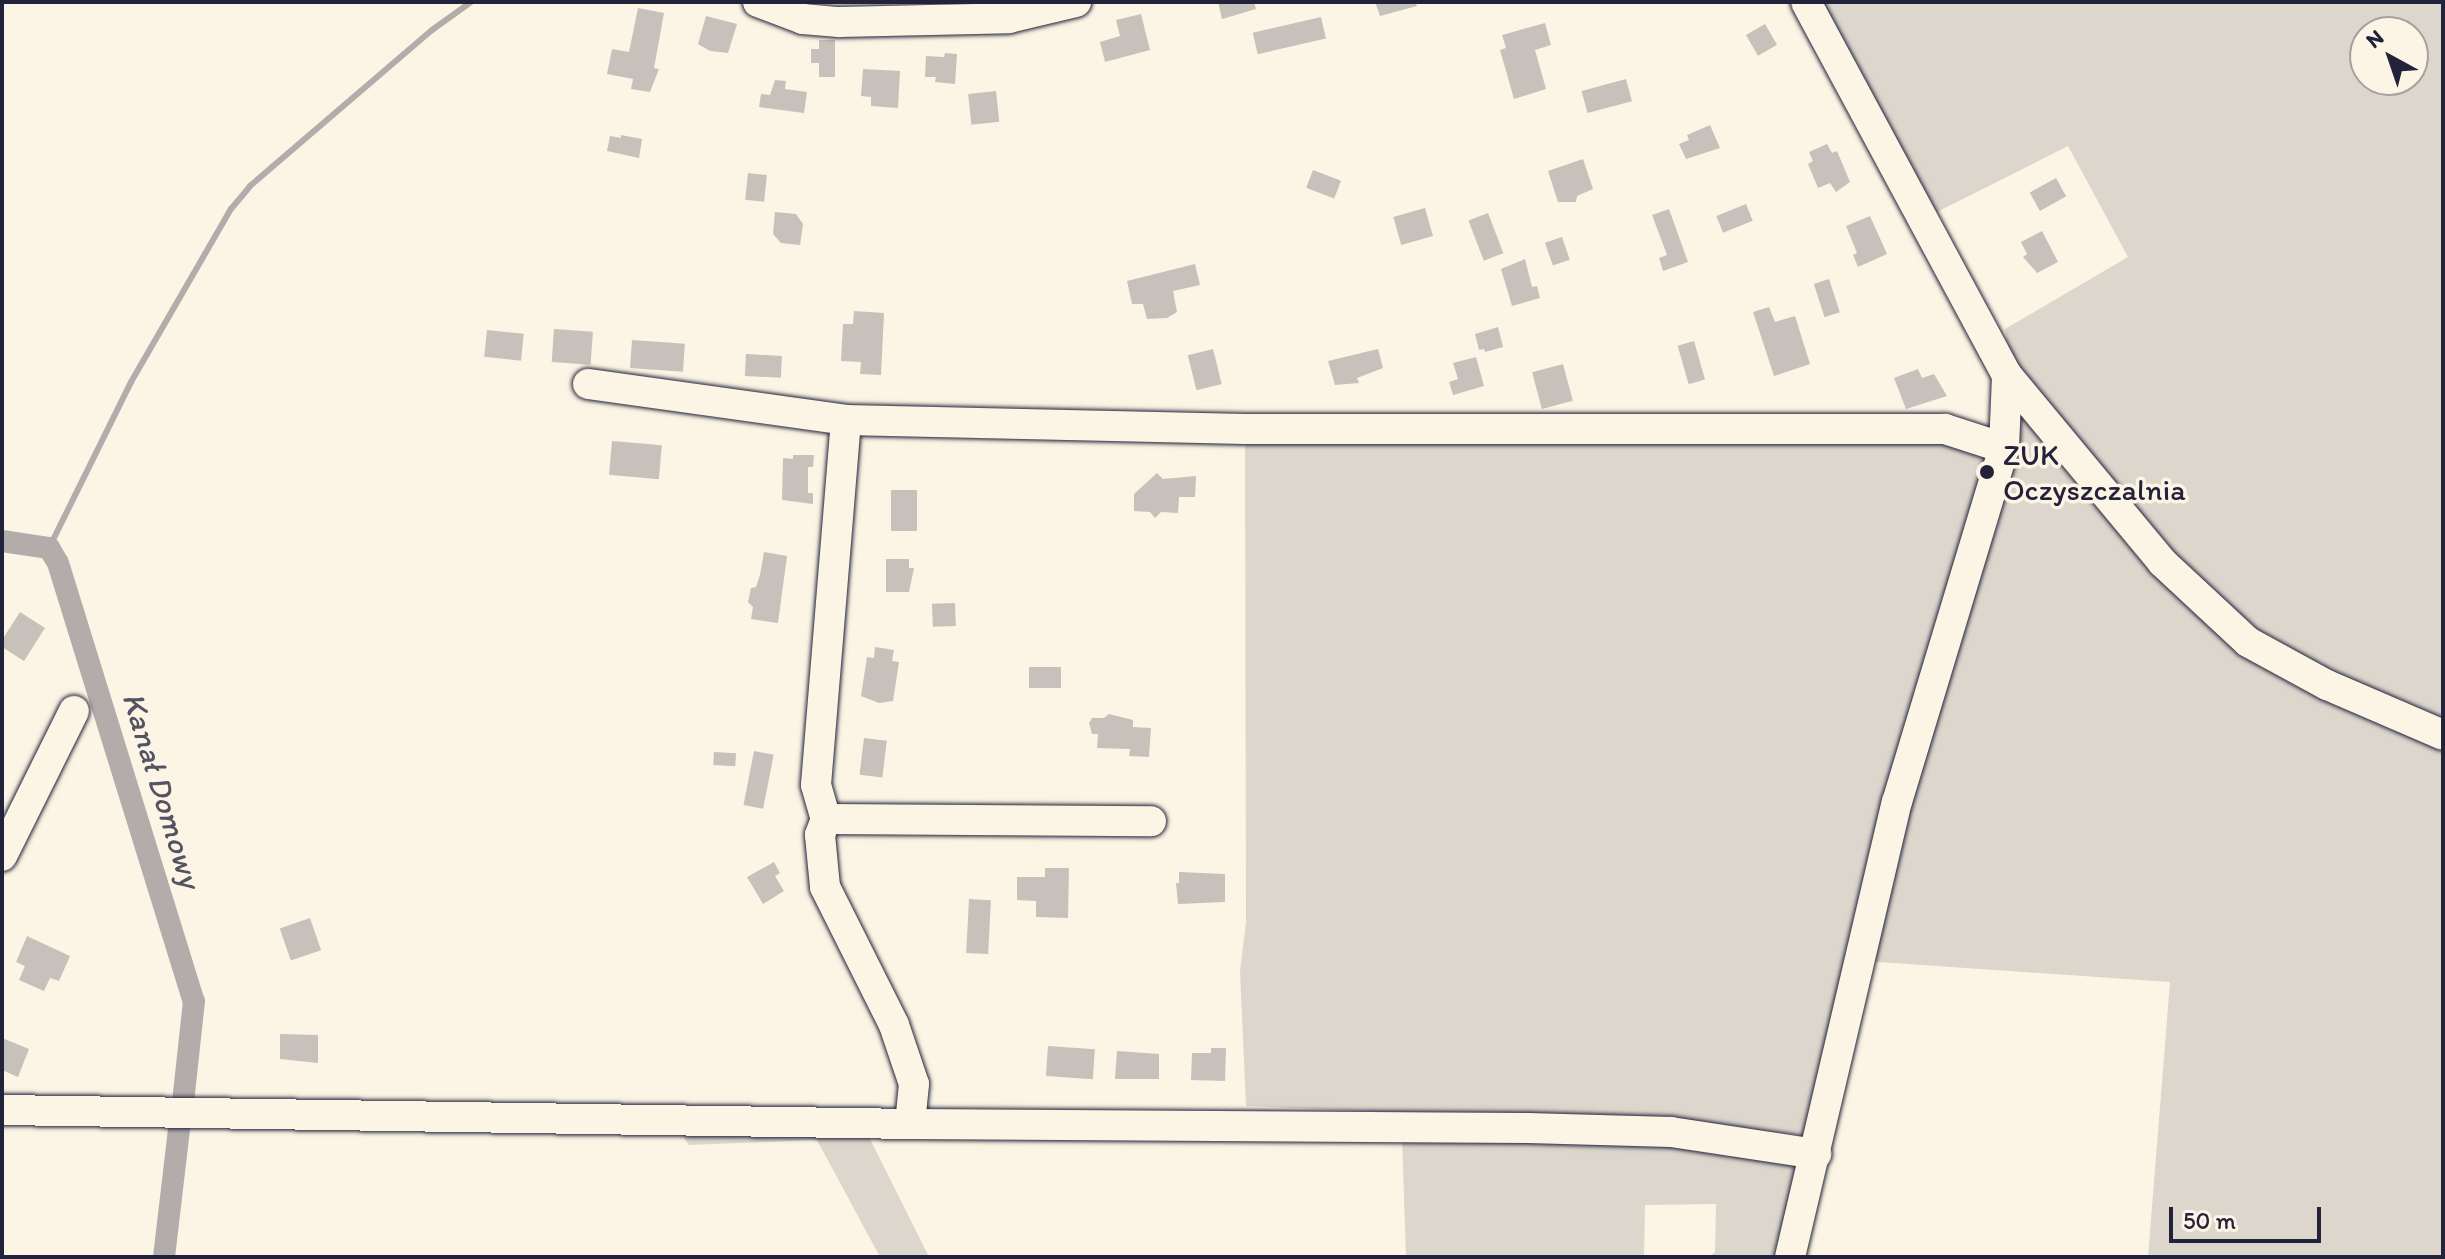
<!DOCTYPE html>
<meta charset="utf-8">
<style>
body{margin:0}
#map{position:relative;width:2445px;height:1259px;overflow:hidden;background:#fcf5e5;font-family:Itim,sans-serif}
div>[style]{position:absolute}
.green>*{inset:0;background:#dcd6cc}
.stream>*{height:6px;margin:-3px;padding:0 3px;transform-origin:3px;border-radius:3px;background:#b2adab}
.canal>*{height:22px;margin:-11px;padding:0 11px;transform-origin:11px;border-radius:11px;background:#b2adab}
.building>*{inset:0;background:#c6c1bb;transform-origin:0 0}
.roads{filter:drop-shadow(0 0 2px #22223b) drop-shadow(0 0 2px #22223b)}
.minor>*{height:30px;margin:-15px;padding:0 15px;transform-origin:15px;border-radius:15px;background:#fcf5e5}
.dots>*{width:22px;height:22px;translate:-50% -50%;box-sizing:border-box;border:4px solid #fcf5e5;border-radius:50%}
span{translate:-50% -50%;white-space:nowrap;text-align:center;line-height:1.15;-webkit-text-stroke:7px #fcf5e5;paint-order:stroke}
.poi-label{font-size:30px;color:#22223b}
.left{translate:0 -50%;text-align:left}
.water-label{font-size:32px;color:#545362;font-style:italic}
.frame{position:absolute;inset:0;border:4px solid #22223b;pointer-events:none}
.north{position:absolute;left:2349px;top:16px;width:80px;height:80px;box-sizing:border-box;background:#fcf5e5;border:2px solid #a5a1a1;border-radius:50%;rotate:320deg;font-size:22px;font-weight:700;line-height:32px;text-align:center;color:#22223b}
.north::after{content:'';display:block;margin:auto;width:28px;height:36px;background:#22223b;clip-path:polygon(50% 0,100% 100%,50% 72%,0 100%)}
.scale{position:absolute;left:2169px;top:1207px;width:152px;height:36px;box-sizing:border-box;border:4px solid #22223b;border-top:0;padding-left:10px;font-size:24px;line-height:28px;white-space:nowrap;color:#22223b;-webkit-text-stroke:6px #fcf5e5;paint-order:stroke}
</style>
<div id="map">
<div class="green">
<div style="clip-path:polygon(evenodd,1816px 2px,2443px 2px,2443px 1257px,2148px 1257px,2170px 982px,1850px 960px,1805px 1135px,1699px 1124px,1246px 1106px,1240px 971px,1246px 922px,1245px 429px,2000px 438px,2017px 395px,2005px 329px,2128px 257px,2068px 146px,1937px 212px,1816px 2px,2365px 32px,2413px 32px,2413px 80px,2365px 80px,2365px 32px)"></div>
<div style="clip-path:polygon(676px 1126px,868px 1135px,929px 1257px,880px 1257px,817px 1140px,689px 1145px)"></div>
<div style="clip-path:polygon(1402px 1137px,1640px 1139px,1806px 1160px,1779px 1257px,1709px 1257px,1715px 1252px,1716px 1204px,1645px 1205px,1644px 1257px,1406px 1257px)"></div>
</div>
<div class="stream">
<div style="left:49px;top:548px;width:185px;rotate:-63.7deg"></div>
<div style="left:131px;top:382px;width:200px;rotate:-60deg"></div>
<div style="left:231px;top:209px;width:30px;rotate:-50deg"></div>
<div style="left:250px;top:186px;width:240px;rotate:-40.6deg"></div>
<div style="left:432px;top:30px;width:48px;rotate:-35.7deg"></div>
</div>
<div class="canal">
<div style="left:2px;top:541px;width:48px;rotate:8.5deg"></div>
<div style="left:49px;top:548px;width:17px;rotate:59deg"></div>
<div style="left:58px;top:563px;width:459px;rotate:72.8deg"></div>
<div style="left:194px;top:1001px;width:102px;rotate:96.2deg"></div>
<div style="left:164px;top:1257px;width:137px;rotate:-83.3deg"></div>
</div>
<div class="building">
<div style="clip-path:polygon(1218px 2px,1254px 2px,1256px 9px,1222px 19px)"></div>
<div style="clip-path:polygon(1375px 2px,1415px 2px,1417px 6px,1380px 16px)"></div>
<div style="clip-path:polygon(638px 8px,664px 13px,654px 68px,659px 69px,650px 92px,631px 89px,633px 79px,607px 74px,612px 49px,629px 52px)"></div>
<div style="clip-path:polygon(1141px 14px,1150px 50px,1105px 62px,1100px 42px,1120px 36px,1116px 20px)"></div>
<div style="clip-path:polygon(706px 16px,737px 24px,728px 53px,710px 51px,698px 44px)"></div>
<div style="left:1321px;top:17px;width:22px;height:70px;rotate:77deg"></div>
<div style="clip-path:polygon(1545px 23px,1551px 45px,1535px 50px,1546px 89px,1514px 99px,1500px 50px,1506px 48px,1502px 35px)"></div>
<div style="left:1765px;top:24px;width:24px;height:22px;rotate:60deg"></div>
<div style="clip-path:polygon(819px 40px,835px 40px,835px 77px,819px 77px,819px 63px,811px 63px,811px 49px,819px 49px)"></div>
<div style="clip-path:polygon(945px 53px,957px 54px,955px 84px,935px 82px,936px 77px,925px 77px,926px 56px,944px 57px)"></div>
<div style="clip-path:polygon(863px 69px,900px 71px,898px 108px,871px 106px,871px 97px,861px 96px)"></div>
<div style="left:1626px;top:79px;width:23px;height:46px;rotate:75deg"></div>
<div style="clip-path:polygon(775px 80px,786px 81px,785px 89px,807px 92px,804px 113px,759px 107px,761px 94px,770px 95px)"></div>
<div style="left:996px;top:91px;width:31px;height:28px;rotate:84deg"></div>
<div style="clip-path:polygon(1710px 125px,1720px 148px,1686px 159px,1679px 144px,1689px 140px,1687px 135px)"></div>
<div style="clip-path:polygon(621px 135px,642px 139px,639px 158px,607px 151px,610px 136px,621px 138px)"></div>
<div style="clip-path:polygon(1827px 144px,1832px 153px,1837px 151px,1850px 182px,1836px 192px,1830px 183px,1818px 188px,1808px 164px,1813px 161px,1809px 152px)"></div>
<div style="clip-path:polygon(1583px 159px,1593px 189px,1577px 196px,1576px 202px,1558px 202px,1548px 171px)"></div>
<div style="left:1313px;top:170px;width:30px;height:19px;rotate:21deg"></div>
<div style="left:748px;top:173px;width:19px;height:27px;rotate:6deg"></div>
<div style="left:2056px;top:178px;width:21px;height:30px;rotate:61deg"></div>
<div style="left:1746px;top:204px;width:18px;height:32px;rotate:68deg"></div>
<div style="left:1425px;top:208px;width:29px;height:33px;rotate:74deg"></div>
<div style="clip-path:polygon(1669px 209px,1688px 262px,1663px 271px,1659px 258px,1667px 255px,1652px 215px)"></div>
<div style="clip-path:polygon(775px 212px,796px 214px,803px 224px,800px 245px,781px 243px,773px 234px)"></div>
<div style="left:1488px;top:213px;width:43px;height:21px;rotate:69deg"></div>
<div style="clip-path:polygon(1870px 216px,1887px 254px,1858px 267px,1853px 255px,1857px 253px,1846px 226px)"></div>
<div style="clip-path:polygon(2042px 231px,2058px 262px,2037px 273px,2023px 257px,2027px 254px,2021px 242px)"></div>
<div style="left:1562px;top:237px;width:24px;height:18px;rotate:71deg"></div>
<div style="clip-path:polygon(1525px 259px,1532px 287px,1537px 286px,1540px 298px,1512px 306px,1501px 269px)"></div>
<div style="clip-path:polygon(1195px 264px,1200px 285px,1173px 291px,1177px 312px,1167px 318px,1147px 319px,1143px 304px,1132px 304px,1127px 281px)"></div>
<div style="left:1829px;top:279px;width:35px;height:16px;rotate:72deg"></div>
<div style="clip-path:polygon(1769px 307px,1775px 322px,1795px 316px,1810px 364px,1774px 376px,1753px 312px)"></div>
<div style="clip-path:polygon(854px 311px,884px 313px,881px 375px,860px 374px,861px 362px,841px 361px,843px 324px,853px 324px)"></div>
<div style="clip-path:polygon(1498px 327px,1503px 347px,1485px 352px,1484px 349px,1479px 350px,1475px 334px)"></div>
<div style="left:554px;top:329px;width:39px;height:33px;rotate:4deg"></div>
<div style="left:487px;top:330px;width:37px;height:27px;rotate:6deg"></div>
<div style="left:632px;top:340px;width:53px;height:28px;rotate:4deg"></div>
<div style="left:1694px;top:341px;width:40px;height:17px;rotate:74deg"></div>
<div style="left:1213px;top:349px;width:36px;height:26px;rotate:76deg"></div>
<div style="clip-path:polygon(1378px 349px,1383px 368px,1357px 378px,1359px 383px,1335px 385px,1328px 361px)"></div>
<div style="left:746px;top:354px;width:36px;height:22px;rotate:3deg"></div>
<div style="clip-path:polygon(1476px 357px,1484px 386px,1453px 395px,1449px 382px,1458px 379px,1453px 363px)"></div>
<div style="left:1563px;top:364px;width:38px;height:32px;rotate:75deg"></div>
<div style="clip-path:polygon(1918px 369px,1922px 378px,1934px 374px,1947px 396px,1906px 409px,1894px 378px)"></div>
<div style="left:612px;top:441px;width:50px;height:34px;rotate:5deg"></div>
<div style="clip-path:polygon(793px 455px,814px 455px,813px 467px,808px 467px,808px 493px,813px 493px,813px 504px,782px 500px,783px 458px,793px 459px)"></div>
<div style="clip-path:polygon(1157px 473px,1163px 479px,1196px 476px,1195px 497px,1179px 497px,1178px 513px,1161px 512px,1155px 518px,1150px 512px,1134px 511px,1134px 494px)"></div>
<div style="left:891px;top:490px;width:26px;height:41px"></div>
<div style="clip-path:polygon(764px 552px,787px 556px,778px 623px,751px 619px,753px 607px,748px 602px,751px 588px,756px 587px,760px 575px)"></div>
<div style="clip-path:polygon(886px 559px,909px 559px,909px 568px,914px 568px,909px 592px,886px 592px)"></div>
<div style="left:955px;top:603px;width:23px;height:23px;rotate:88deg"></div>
<div style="clip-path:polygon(20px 612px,45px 628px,24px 661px,2px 647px,2px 640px)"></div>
<div style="clip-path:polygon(875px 647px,894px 650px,892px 661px,899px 662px,893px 701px,879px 703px,861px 696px,867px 657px,874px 658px)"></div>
<div style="left:1029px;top:667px;width:32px;height:21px"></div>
<div style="clip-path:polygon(1109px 714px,1133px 720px,1133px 727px,1151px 728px,1149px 757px,1129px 756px,1130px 749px,1097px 748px,1098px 734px,1092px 734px,1089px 723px,1092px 718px,1104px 718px)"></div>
<div style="left:864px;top:738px;width:23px;height:37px;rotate:7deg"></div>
<div style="left:754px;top:751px;width:20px;height:55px;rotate:11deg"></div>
<div style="left:714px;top:752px;width:22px;height:13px;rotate:3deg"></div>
<div style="clip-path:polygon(774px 862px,780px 873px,775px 876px,784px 891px,763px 904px,747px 877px)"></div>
<div style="clip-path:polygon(1045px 868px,1069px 868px,1068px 918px,1036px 917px,1036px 901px,1017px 900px,1017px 877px,1045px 877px)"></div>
<div style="clip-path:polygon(1179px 872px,1225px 874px,1225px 902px,1178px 904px,1176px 883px,1179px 883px)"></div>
<div style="left:969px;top:899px;width:22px;height:54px;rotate:3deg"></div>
<div style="left:310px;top:918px;width:34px;height:32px;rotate:71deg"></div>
<div style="clip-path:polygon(27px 936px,70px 956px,59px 981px,50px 978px,44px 991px,19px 980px,25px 966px,16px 962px)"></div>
<div style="clip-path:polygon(280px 1034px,318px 1035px,318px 1063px,280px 1059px)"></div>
<div style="clip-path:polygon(2px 1038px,29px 1049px,18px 1077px,2px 1070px)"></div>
<div style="left:1048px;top:1046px;width:47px;height:30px;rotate:4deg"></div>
<div style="clip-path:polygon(1211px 1048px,1226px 1048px,1225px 1081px,1191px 1080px,1192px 1053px,1211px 1053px)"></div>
<div style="clip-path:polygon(1117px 1051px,1159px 1054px,1159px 1079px,1115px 1079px)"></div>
</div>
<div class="roads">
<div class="minor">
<div style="left:758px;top:2px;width:48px;rotate:20.7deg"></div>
<div style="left:803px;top:19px;width:36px;rotate:5deg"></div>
<div style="left:839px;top:22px;width:170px;rotate:-1.3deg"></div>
<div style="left:1009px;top:18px;width:69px;rotate:-13.4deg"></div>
<div style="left:1806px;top:2px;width:424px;rotate:61.7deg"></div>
<div style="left:2007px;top:375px;width:243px;rotate:50.3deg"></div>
<div style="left:2162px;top:562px;width:117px;rotate:42.9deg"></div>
<div style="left:2248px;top:642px;width:90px;rotate:28.6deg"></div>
<div style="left:2327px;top:685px;width:126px;rotate:23.3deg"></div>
<div style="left:588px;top:384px;width:260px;rotate:7.9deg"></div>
<div style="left:846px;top:420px;width:399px;rotate:1.3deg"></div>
<div style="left:1245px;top:429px;width:700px"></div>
<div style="left:1945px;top:429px;width:62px;rotate:17.9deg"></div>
<div style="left:846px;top:420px;width:366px;rotate:94.7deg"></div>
<div style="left:816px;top:785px;width:35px;rotate:74deg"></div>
<div style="left:826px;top:819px;width:325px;rotate:0.4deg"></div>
<div style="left:826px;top:819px;width:17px;rotate:111deg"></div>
<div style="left:820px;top:835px;width:52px;rotate:84.5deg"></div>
<div style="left:825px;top:887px;width:154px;rotate:63.4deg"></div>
<div style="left:894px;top:1025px;width:62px;rotate:71.3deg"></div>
<div style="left:914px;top:1084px;width:40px;rotate:95.7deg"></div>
<div style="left:2px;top:856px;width:162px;rotate:-63.6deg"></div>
<div style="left:2px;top:1110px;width:908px;rotate:0.88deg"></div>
<div style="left:910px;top:1124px;width:618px;rotate:0.37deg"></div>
<div style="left:1528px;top:1128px;width:143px;rotate:1.6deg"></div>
<div style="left:1671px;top:1132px;width:147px;rotate:8.6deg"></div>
<div style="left:1790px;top:1257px;width:467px;rotate:-76.8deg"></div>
<div style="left:1897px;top:802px;width:370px;rotate:-73.2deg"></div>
<div style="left:2004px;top:448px;width:73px;rotate:-87.6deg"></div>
</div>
</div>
<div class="dots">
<div style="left:1987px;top:472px;background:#22223b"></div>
</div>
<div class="poi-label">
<span class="left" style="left:2003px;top:472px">ZUK<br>Oczyszczalnia</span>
</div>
<div class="water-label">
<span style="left:162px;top:790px;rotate:73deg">Kanał Domowy</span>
</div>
<div class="frame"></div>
<div class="north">N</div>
<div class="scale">50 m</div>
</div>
